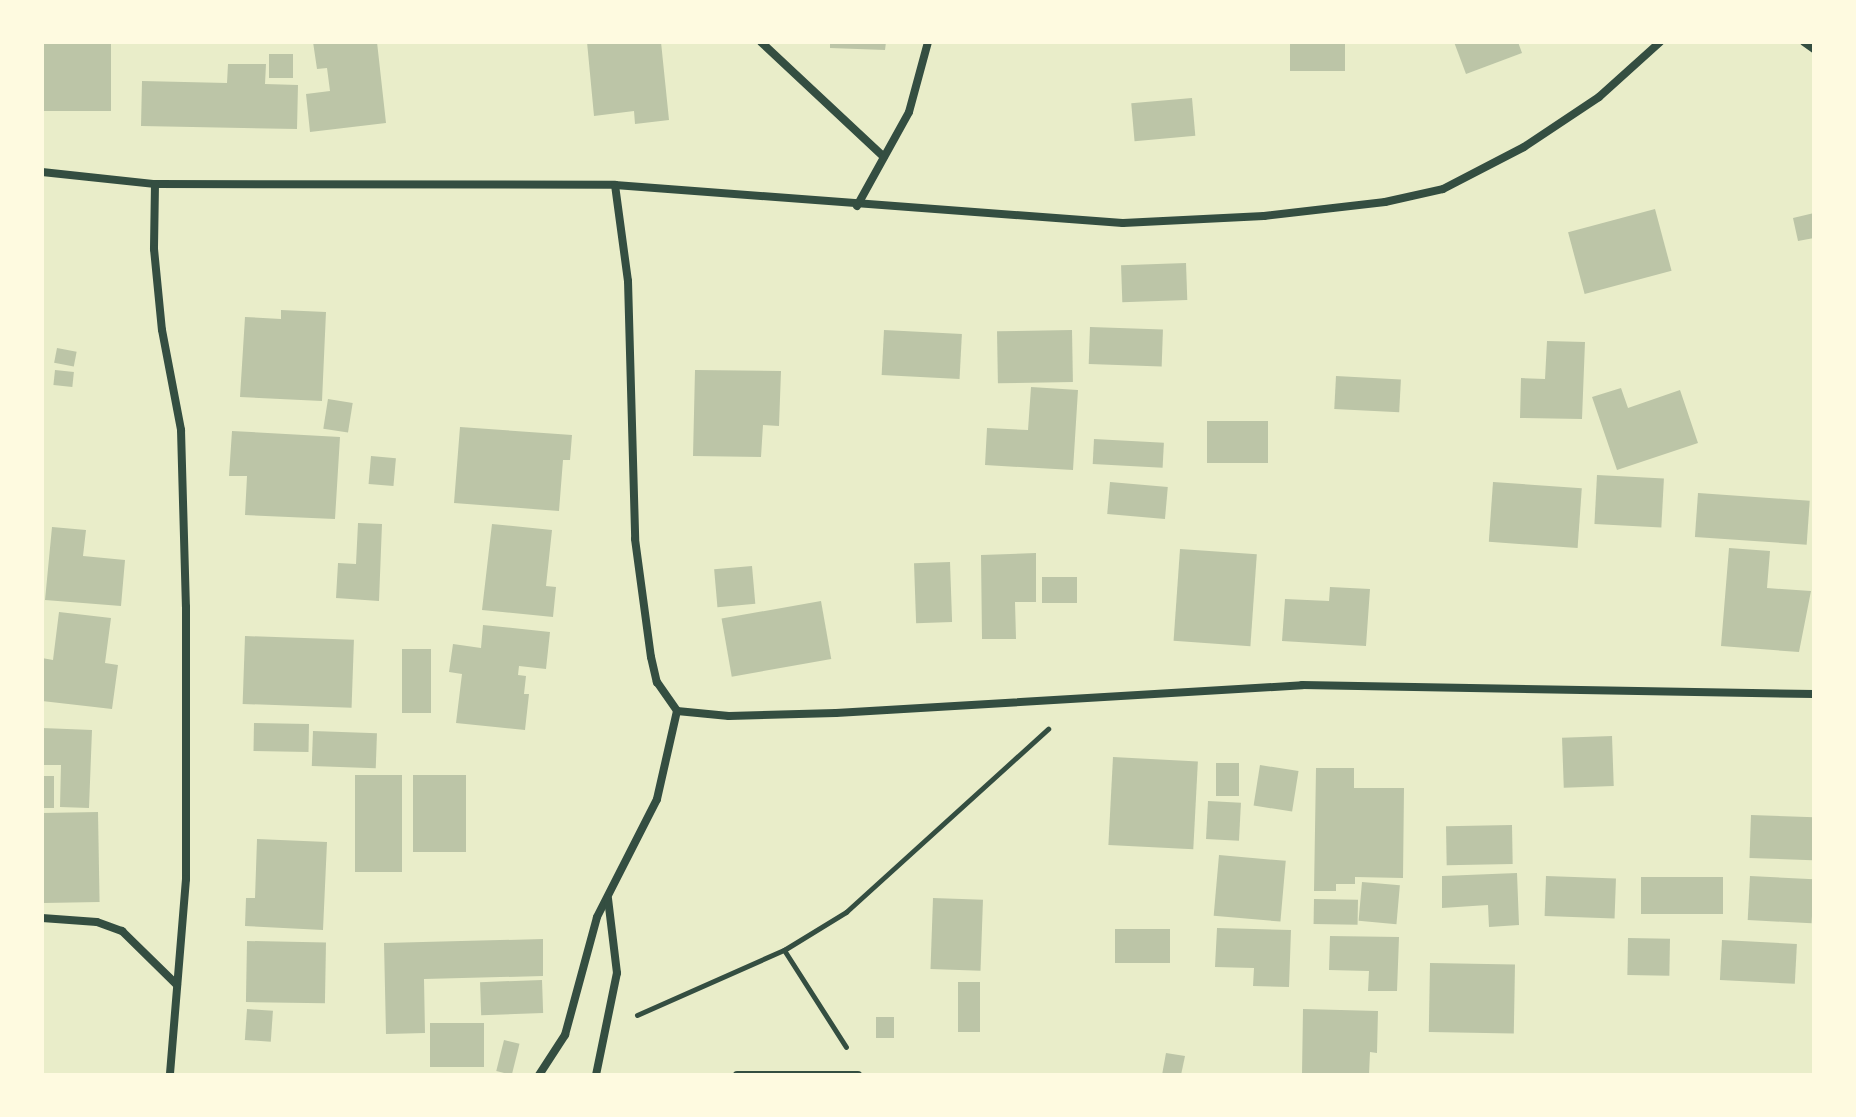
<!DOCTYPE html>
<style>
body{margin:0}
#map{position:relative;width:1856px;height:1117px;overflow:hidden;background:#e9edc9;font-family:"Titillium Web",sans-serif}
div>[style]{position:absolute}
.building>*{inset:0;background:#bcc5a7;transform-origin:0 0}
.path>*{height:5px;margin:-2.5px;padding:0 2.5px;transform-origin:2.5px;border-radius:2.5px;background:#344e41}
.minor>*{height:8px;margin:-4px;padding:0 4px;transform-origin:4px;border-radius:4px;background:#344e41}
span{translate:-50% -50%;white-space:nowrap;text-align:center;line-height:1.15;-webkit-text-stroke:6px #fefae0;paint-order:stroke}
.frame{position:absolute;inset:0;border:44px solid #fefae0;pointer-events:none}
</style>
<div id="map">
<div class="building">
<div style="left:42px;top:42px;width:69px;height:69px"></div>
<div style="clip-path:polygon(313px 42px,377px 42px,386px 123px,310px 132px,306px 94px,330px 91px,327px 68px,317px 69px)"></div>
<div style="clip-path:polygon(587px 42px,661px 42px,669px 120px,635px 124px,634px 111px,594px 116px)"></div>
<div style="clip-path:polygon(830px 42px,886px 42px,885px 50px,830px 48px)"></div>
<div style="left:1290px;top:42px;width:55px;height:29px"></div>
<div style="clip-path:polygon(1454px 42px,1518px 42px,1522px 53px,1466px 74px)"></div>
<div style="left:269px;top:54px;width:24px;height:24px"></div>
<div style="clip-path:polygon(228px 64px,266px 64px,265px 84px,298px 85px,297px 129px,141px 126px,142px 81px,227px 83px)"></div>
<div style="left:1192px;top:98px;width:38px;height:61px;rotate:85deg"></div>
<div style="left:1655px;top:209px;width:64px;height:90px;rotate:75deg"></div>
<div style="clip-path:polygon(1814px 213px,1814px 238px,1798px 241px,1793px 218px)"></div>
<div style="left:1186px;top:263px;width:37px;height:65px;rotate:88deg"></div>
<div style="clip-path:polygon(281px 310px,326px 312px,322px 401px,240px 397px,245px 317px,281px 319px)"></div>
<div style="left:1090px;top:327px;width:73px;height:37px;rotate:2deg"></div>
<div style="left:884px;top:330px;width:78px;height:45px;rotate:3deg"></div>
<div style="left:1072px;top:330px;width:52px;height:75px;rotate:89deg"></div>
<div style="clip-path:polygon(1547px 341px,1585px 342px,1582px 419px,1520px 418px,1521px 378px,1545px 379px)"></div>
<div style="left:57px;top:348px;width:20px;height:15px;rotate:11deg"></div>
<div style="left:55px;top:370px;width:19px;height:15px;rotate:6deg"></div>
<div style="clip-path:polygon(695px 370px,781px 371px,779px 426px,763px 425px,761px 457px,693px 456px)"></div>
<div style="left:1336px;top:376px;width:65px;height:33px;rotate:3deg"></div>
<div style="clip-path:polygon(1031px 387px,1078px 390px,1073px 470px,985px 465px,987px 428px,1028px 430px)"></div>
<div style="clip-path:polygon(1621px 388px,1628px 408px,1680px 390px,1698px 443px,1617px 470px,1592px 397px)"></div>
<div style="left:328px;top:399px;width:25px;height:30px;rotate:9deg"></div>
<div style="left:1207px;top:421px;width:61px;height:42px"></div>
<div style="clip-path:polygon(460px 427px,572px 435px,570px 460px,563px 460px,559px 511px,454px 503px)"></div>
<div style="clip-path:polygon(232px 431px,340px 437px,335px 519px,245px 515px,247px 476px,229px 476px)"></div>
<div style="left:1094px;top:439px;width:70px;height:25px;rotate:3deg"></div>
<div style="left:371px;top:456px;width:25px;height:28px;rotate:5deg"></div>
<div style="left:1597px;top:475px;width:67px;height:49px;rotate:3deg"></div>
<div style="left:1110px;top:482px;width:58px;height:32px;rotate:5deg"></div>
<div style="left:1493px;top:482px;width:89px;height:60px;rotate:4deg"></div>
<div style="left:1698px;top:493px;width:112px;height:44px;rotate:4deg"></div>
<div style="clip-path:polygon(358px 523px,382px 524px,379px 601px,336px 598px,338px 563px,356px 564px)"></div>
<div style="clip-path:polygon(492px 524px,552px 530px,546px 586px,556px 587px,553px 617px,482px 610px)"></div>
<div style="clip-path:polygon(52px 527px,86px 530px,83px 556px,125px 560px,121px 606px,45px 600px)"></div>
<div style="clip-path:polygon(1729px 548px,1770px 551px,1767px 588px,1811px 591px,1799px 652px,1721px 646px)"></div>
<div style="left:1180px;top:549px;width:77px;height:92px;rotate:4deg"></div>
<div style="clip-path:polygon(1036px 553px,1036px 602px,1015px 602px,1016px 639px,982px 639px,981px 555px)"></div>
<div style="left:950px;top:562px;width:60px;height:36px;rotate:88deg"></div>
<div style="left:752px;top:566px;width:38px;height:38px;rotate:85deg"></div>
<div style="left:1042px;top:577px;width:35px;height:26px"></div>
<div style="clip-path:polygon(1330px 587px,1370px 589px,1366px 646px,1282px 641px,1285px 599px,1329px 601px)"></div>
<div style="left:821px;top:601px;width:59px;height:101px;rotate:80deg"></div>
<div style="clip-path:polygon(59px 612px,111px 618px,105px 663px,118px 665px,112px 709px,42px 701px,42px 658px,53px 660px)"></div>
<div style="clip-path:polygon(483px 625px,550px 632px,546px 669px,519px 666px,518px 675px,526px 676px,524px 694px,529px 694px,525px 730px,456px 723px,462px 674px,449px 672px,453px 644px,481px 648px)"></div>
<div style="left:245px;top:636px;width:109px;height:68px;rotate:2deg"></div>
<div style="left:402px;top:649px;width:29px;height:64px"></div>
<div style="left:254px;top:723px;width:55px;height:28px;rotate:1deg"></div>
<div style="clip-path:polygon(42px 728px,92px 730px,89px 808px,60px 807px,61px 765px,42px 765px)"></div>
<div style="left:313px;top:731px;width:64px;height:35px;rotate:2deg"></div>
<div style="left:1612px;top:736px;width:50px;height:50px;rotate:88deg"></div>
<div style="left:1113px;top:757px;width:85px;height:88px;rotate:3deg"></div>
<div style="left:1216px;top:763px;width:23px;height:33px"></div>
<div style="left:1260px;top:765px;width:39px;height:41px;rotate:9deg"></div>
<div style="clip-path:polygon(1316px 768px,1354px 768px,1354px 788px,1404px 788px,1403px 878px,1355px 877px,1355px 884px,1336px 884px,1336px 891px,1314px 891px)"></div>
<div style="left:355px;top:775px;width:47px;height:97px"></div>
<div style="left:413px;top:775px;width:53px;height:77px"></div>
<div style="left:42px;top:776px;width:12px;height:32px"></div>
<div style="left:1208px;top:801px;width:33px;height:38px;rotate:3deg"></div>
<div style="left:98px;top:812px;width:90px;height:56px;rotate:89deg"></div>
<div style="left:1751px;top:815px;width:63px;height:43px;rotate:2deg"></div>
<div style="left:1512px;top:825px;width:39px;height:66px;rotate:89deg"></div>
<div style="clip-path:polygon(257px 839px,327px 842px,323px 930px,245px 926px,246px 898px,255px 898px)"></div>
<div style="left:1219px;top:855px;width:67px;height:61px;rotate:5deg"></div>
<div style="clip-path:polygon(1517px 873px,1519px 925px,1489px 927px,1488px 905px,1442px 908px,1442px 876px)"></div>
<div style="left:1546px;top:876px;width:70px;height:40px;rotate:2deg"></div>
<div style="left:1750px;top:876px;width:64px;height:44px;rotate:3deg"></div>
<div style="left:1641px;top:877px;width:82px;height:37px"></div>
<div style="left:1362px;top:882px;width:38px;height:39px;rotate:5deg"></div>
<div style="left:933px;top:898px;width:50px;height:71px;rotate:2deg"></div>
<div style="left:1314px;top:899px;width:44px;height:25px;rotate:1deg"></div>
<div style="clip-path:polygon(1217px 928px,1291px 930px,1289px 987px,1253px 986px,1254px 968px,1215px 967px)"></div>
<div style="left:1170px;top:929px;width:34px;height:55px;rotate:90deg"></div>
<div style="clip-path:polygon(1330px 936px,1399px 937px,1397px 991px,1368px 991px,1369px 971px,1329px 970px)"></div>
<div style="left:1628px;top:938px;width:42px;height:37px;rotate:1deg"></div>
<div style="clip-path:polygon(543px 939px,543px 976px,424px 979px,425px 1033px,386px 1034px,384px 943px)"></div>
<div style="left:1722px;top:940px;width:75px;height:40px;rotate:3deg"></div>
<div style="left:247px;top:941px;width:79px;height:61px;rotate:1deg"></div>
<div style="left:1430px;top:963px;width:85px;height:69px;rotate:1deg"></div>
<div style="left:542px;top:980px;width:33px;height:62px;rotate:88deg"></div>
<div style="left:958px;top:982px;width:22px;height:50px"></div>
<div style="left:247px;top:1009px;width:26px;height:31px;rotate:4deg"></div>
<div style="clip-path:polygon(1303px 1009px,1378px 1011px,1377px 1053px,1370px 1052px,1369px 1075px,1302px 1074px)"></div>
<div style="left:876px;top:1017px;width:18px;height:21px"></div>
<div style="left:484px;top:1023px;width:44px;height:54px;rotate:90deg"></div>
<div style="left:504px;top:1040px;width:16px;height:32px;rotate:14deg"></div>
<div style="clip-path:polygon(1166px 1053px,1185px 1056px,1181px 1075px,1162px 1075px)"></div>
</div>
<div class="path">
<div style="left:784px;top:950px;width:115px;rotate:57.4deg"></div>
<div style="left:637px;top:1015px;width:161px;rotate:-23.9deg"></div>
<div style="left:784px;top:950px;width:73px;rotate:-31.5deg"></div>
<div style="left:846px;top:912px;width:273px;rotate:-42.2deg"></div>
</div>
<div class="minor">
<div style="left:761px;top:42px;width:168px;rotate:43.1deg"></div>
<div style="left:1804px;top:42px;width:12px;rotate:35deg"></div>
<div style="left:42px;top:172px;width:114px;rotate:6.1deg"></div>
<div style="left:155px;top:184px;width:460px;rotate:0.1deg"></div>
<div style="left:615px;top:185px;width:509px;rotate:4.28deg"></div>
<div style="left:1123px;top:223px;width:141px;rotate:-2.8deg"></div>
<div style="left:1264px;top:216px;width:122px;rotate:-6.6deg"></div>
<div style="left:1385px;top:202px;width:59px;rotate:-12.6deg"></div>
<div style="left:1443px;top:189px;width:91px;rotate:-27.4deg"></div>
<div style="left:1524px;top:147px;width:90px;rotate:-33.7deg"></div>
<div style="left:1599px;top:97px;width:82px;rotate:-42deg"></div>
<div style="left:155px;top:184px;width:65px;rotate:90.9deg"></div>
<div style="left:154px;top:249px;width:81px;rotate:84.4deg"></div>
<div style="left:162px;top:330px;width:102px;rotate:79.2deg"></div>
<div style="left:181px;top:430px;width:177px;rotate:88.4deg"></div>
<div style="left:186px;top:607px;width:272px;rotate:90deg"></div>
<div style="left:186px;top:879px;width:197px;rotate:94.7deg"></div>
<div style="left:615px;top:185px;width:97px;rotate:82.3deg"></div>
<div style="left:628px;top:281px;width:258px;rotate:88.4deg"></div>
<div style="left:635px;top:539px;width:119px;rotate:82.3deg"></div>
<div style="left:651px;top:657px;width:26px;rotate:77deg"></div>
<div style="left:657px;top:682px;width:35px;rotate:55deg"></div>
<div style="left:677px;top:711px;width:52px;rotate:5.5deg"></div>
<div style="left:729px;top:716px;width:107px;rotate:-1.6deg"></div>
<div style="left:836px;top:713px;width:467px;rotate:-3.4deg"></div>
<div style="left:1302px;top:685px;width:512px;rotate:1.01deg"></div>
<div style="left:857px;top:206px;width:107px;rotate:-61deg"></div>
<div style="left:909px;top:112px;width:73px;rotate:-74.8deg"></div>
<div style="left:42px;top:918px;width:55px;rotate:4.2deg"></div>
<div style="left:97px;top:922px;width:27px;rotate:20deg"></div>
<div style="left:122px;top:931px;width:77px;rotate:44.5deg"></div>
<div style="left:539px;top:1075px;width:48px;rotate:-57deg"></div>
<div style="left:565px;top:1035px;width:122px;rotate:-74.8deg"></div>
<div style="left:597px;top:917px;width:132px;rotate:-63deg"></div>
<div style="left:657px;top:799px;width:90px;rotate:-77.2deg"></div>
<div style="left:596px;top:1075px;width:104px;rotate:-78.4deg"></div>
<div style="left:617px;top:973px;width:75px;rotate:-96.9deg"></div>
<div style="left:737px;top:1075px;width:121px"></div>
</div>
<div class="frame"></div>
</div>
